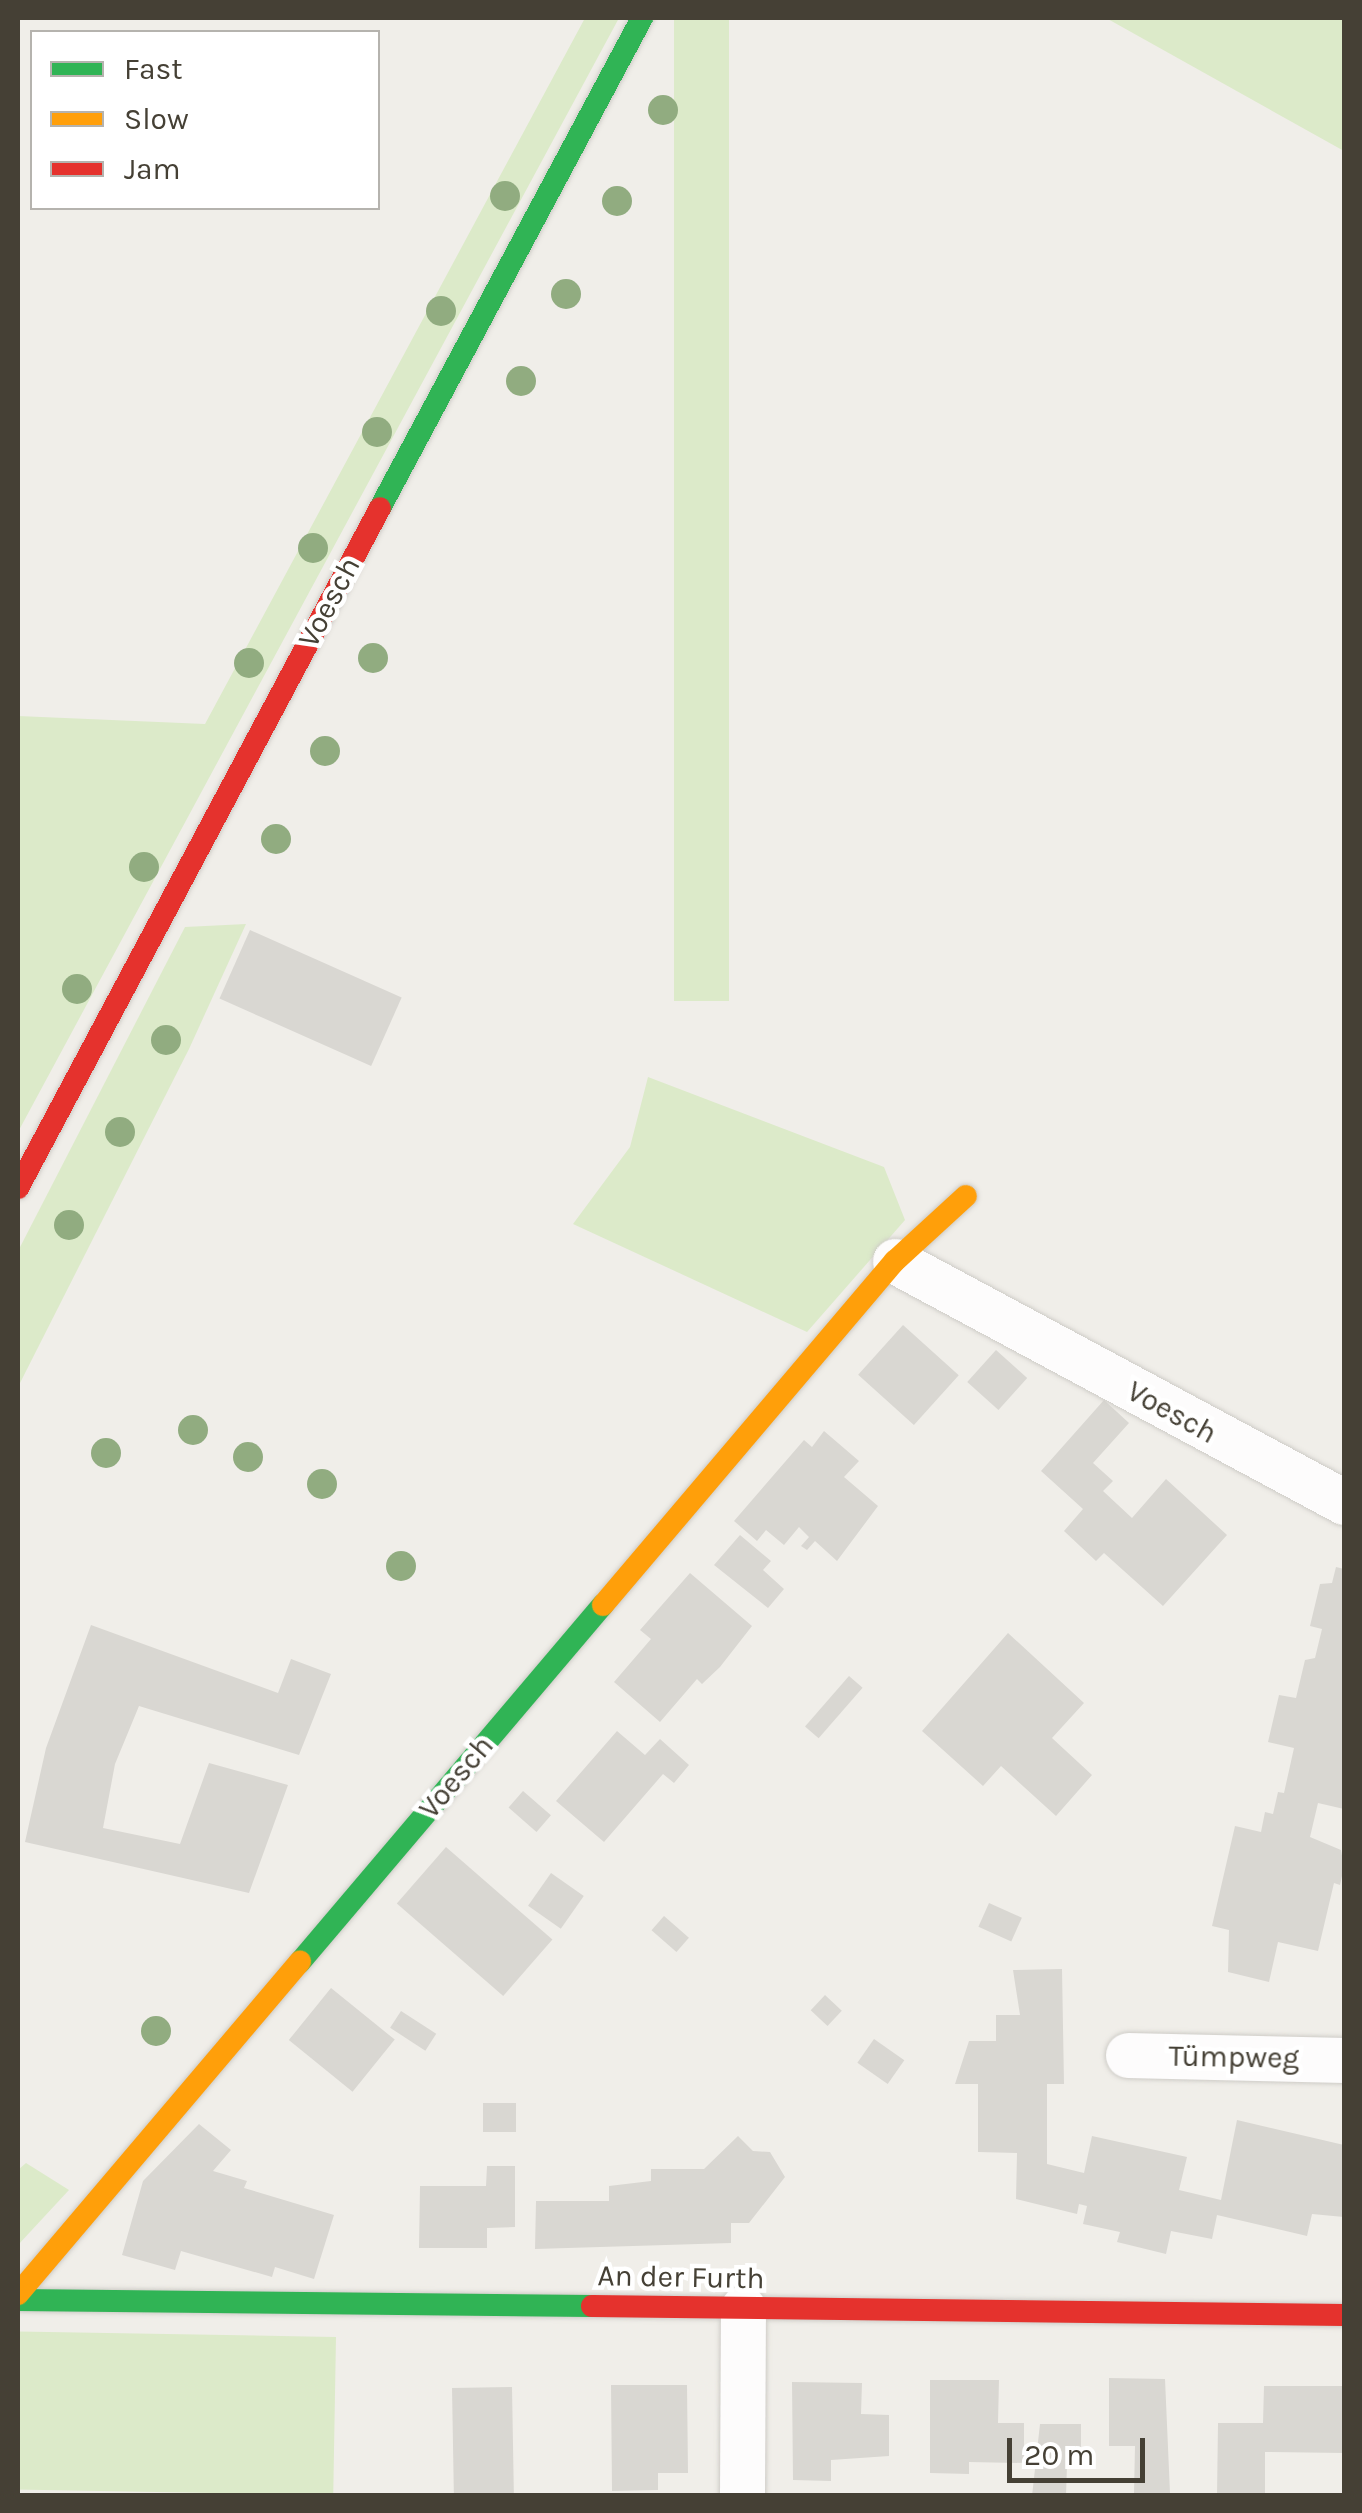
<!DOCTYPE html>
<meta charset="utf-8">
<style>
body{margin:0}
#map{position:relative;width:1362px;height:2513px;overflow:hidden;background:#f0eee9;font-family:Karla,sans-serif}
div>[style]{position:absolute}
.green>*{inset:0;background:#dceac9;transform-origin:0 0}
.building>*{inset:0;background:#d9d7d2;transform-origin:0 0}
.roads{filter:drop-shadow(0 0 2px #ceccc7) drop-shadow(0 0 2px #ceccc7)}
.street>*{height:45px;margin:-22.5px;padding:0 22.5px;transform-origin:22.5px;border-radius:22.5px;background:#fdfcfc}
.fast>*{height:22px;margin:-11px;padding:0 11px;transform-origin:11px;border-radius:11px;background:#30b455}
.slow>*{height:22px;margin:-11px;padding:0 11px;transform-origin:11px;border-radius:11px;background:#ff9f0a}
.jam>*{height:22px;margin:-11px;padding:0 11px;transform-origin:11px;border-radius:11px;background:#e5322d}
.trees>*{width:30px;height:30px;margin:-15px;border-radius:50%;background:#91ac80}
span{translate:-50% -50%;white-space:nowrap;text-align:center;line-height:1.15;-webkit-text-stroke:9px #fff;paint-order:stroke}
.street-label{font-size:30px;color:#454035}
.frame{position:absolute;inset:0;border:20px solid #454035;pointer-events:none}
.legend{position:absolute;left:30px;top:30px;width:350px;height:180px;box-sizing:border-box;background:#fff;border:2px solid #b5b3ae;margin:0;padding:12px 18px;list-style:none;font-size:30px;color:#454035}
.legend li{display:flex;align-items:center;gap:20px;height:50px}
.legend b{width:50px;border:2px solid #b5b3ae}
.scale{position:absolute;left:1007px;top:2438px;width:138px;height:45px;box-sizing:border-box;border:5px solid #454035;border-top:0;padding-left:12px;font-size:30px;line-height:35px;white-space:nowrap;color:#454035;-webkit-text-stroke:8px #fff;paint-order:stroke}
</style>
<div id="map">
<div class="green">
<div style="clip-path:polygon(585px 18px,619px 18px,18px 1132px,18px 716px,205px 724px)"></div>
<div style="left:674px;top:18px;width:55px;height:983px"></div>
<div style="clip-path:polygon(1106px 18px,1344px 18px,1344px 151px)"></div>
<div style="clip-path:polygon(246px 924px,189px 1049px,18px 1387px,18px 1251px,185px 927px)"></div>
<div style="clip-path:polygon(648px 1077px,884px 1167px,905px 1220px,807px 1332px,573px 1224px,630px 1147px)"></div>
<div style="clip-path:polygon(26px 2163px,69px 2190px,18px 2245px,18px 2170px)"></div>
<div style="left:336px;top:2337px;width:158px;height:318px;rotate:91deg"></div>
</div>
<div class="building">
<div style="left:250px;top:930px;width:166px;height:75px;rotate:24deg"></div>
<div style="left:903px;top:1325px;width:75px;height:67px;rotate:42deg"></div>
<div style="left:996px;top:1350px;width:42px;height:43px;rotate:42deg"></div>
<div style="clip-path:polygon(1104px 1400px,1129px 1423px,1093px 1463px,1113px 1481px,1103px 1491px,1132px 1518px,1166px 1479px,1227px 1535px,1163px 1606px,1104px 1553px,1096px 1561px,1064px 1531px,1083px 1509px,1041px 1471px)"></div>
<div style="clip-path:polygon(824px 1431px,859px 1461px,844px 1477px,878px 1506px,837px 1561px,815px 1541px,807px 1550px,801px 1546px,809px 1537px,799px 1527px,784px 1545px,766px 1530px,757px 1541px,734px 1521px,804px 1440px,812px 1447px)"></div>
<div style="clip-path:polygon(740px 1535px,771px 1561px,763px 1570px,784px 1589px,768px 1608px,714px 1565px)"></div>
<div style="clip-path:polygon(1336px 1567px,1344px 1569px,1344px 1809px,1318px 1803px,1310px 1837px,1341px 1850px,1344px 1867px,1340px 1885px,1334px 1883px,1318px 1951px,1278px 1942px,1269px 1982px,1228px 1972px,1229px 1930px,1212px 1926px,1235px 1826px,1261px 1832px,1265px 1812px,1273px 1814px,1278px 1792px,1284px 1793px,1294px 1748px,1268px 1742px,1279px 1695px,1296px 1698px,1305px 1660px,1315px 1658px,1322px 1629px,1310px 1626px,1320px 1584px,1332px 1583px)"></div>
<div style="clip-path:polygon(690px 1573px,752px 1626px,720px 1667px,702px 1684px,697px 1679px,660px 1722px,614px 1682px,651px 1639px,640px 1630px)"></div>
<div style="clip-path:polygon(91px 1625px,278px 1693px,291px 1659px,331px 1674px,299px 1755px,139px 1706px,115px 1764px,103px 1828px,180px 1844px,209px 1763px,288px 1785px,249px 1893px,25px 1842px,46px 1748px)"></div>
<div style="clip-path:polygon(1008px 1633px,1084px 1703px,1052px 1738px,1092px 1775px,1056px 1816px,1001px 1766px,983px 1786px,922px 1731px)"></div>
<div style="left:849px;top:1676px;width:18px;height:67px;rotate:41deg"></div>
<div style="clip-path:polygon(617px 1731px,645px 1755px,660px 1739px,689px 1765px,674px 1783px,663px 1774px,604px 1842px,556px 1801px)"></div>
<div style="left:523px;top:1791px;width:37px;height:22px;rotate:41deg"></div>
<div style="left:446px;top:1847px;width:141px;height:75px;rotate:41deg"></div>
<div style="left:551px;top:1873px;width:40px;height:40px;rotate:35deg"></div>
<div style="left:989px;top:1903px;width:36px;height:26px;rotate:24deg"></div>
<div style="left:664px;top:1916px;width:33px;height:19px;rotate:41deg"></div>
<div style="clip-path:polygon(1062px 1969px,1064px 2084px,1047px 2084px,1047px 2164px,1084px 2173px,1092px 2136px,1187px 2157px,1179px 2190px,1221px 2200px,1237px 2120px,1344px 2145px,1344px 2217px,1312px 2214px,1307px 2236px,1217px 2215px,1212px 2239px,1171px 2231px,1166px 2254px,1117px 2242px,1120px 2232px,1083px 2224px,1087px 2206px,1079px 2204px,1077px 2214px,1016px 2199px,1017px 2153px,978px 2152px,978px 2084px,955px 2084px,969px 2041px,996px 2041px,996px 2015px,1020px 2015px,1013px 1970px)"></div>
<div style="left:331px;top:1988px;width:82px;height:67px;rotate:39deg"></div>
<div style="left:825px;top:1995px;width:23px;height:21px;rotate:43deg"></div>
<div style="left:401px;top:2011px;width:42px;height:20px;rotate:33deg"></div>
<div style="left:874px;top:2039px;width:37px;height:29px;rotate:35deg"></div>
<div style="left:516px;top:2103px;width:29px;height:33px;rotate:90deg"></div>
<div style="clip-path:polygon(199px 2124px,231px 2150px,213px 2171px,247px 2181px,244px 2188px,334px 2215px,314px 2279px,275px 2267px,272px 2277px,181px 2251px,175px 2270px,122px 2255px,143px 2181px)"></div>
<div style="clip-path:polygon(738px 2136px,753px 2151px,770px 2152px,785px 2177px,749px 2223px,731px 2223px,731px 2243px,535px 2249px,536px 2201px,609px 2201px,609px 2186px,651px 2181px,651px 2169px,704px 2169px)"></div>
<div style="clip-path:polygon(487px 2166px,515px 2166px,515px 2227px,487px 2228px,487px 2248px,419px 2248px,420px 2186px,486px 2186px)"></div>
<div style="clip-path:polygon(1109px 2378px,1165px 2379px,1170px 2493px,1134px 2493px,1135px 2446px,1109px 2446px)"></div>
<div style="clip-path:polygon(930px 2380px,999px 2380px,998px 2423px,1024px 2423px,1024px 2463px,969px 2462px,969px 2474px,930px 2473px)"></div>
<div style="clip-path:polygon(792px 2382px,862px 2383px,861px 2414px,889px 2415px,889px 2456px,831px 2460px,831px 2481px,793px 2480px)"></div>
<div style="clip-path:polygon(611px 2385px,687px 2385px,688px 2473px,658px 2473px,658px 2490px,612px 2491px)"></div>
<div style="clip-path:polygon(1264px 2386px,1344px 2386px,1344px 2453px,1265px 2452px,1265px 2496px,1217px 2496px,1218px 2423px,1263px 2423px)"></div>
<div style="left:512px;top:2387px;width:109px;height:60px;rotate:89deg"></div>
<div style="clip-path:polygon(1040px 2424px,1081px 2424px,1081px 2465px,1067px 2465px,1066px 2496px,1032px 2496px)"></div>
</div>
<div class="roads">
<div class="street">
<div style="left:895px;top:1261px;width:510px;rotate:28.22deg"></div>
<div style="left:1128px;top:2055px;width:216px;rotate:1.3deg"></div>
<div style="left:742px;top:2496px;width:188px;rotate:-89.7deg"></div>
</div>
<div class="fast">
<div style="left:380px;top:508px;width:556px;rotate:-61.87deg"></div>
<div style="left:300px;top:1962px;width:468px;rotate:-49.7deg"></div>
<div style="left:18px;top:2300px;width:574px;rotate:0.6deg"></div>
</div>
<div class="slow">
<div style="left:603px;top:1605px;width:451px;rotate:-49.7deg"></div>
<div style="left:895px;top:1261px;width:96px;rotate:-42.5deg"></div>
<div style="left:18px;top:2294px;width:436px;rotate:-49.7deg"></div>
</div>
<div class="jam">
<div style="left:18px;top:1188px;width:770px;rotate:-61.97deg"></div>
<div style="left:592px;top:2306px;width:752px;rotate:0.69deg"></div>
</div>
</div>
<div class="trees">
<div style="left:663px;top:110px"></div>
<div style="left:505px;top:196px"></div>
<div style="left:617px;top:201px"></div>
<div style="left:566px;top:294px"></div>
<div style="left:441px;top:311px"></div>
<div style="left:521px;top:381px"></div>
<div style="left:377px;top:432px"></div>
<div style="left:313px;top:548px"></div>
<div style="left:373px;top:658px"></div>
<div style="left:249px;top:663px"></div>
<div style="left:325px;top:751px"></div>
<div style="left:276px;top:839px"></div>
<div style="left:144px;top:867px"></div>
<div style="left:77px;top:989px"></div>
<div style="left:166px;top:1040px"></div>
<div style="left:120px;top:1132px"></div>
<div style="left:69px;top:1225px"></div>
<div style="left:193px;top:1430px"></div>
<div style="left:106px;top:1453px"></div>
<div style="left:248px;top:1457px"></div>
<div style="left:322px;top:1484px"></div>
<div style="left:401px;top:1566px"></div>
<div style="left:156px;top:2031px"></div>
</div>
<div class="street-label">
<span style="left:329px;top:602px;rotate:-62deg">Voesch</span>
<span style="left:1172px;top:1412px;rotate:29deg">Voesch</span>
<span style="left:456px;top:1777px;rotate:-50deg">Voesch</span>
<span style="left:1234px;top:2057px;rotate:1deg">Tümpweg</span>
<span style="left:681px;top:2277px;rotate:1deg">An der Furth</span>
</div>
<div class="frame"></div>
<ul class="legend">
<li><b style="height:12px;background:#30b455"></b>Fast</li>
<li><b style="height:12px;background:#ff9f0a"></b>Slow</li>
<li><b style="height:12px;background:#e5322d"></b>Jam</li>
</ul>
<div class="scale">20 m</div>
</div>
